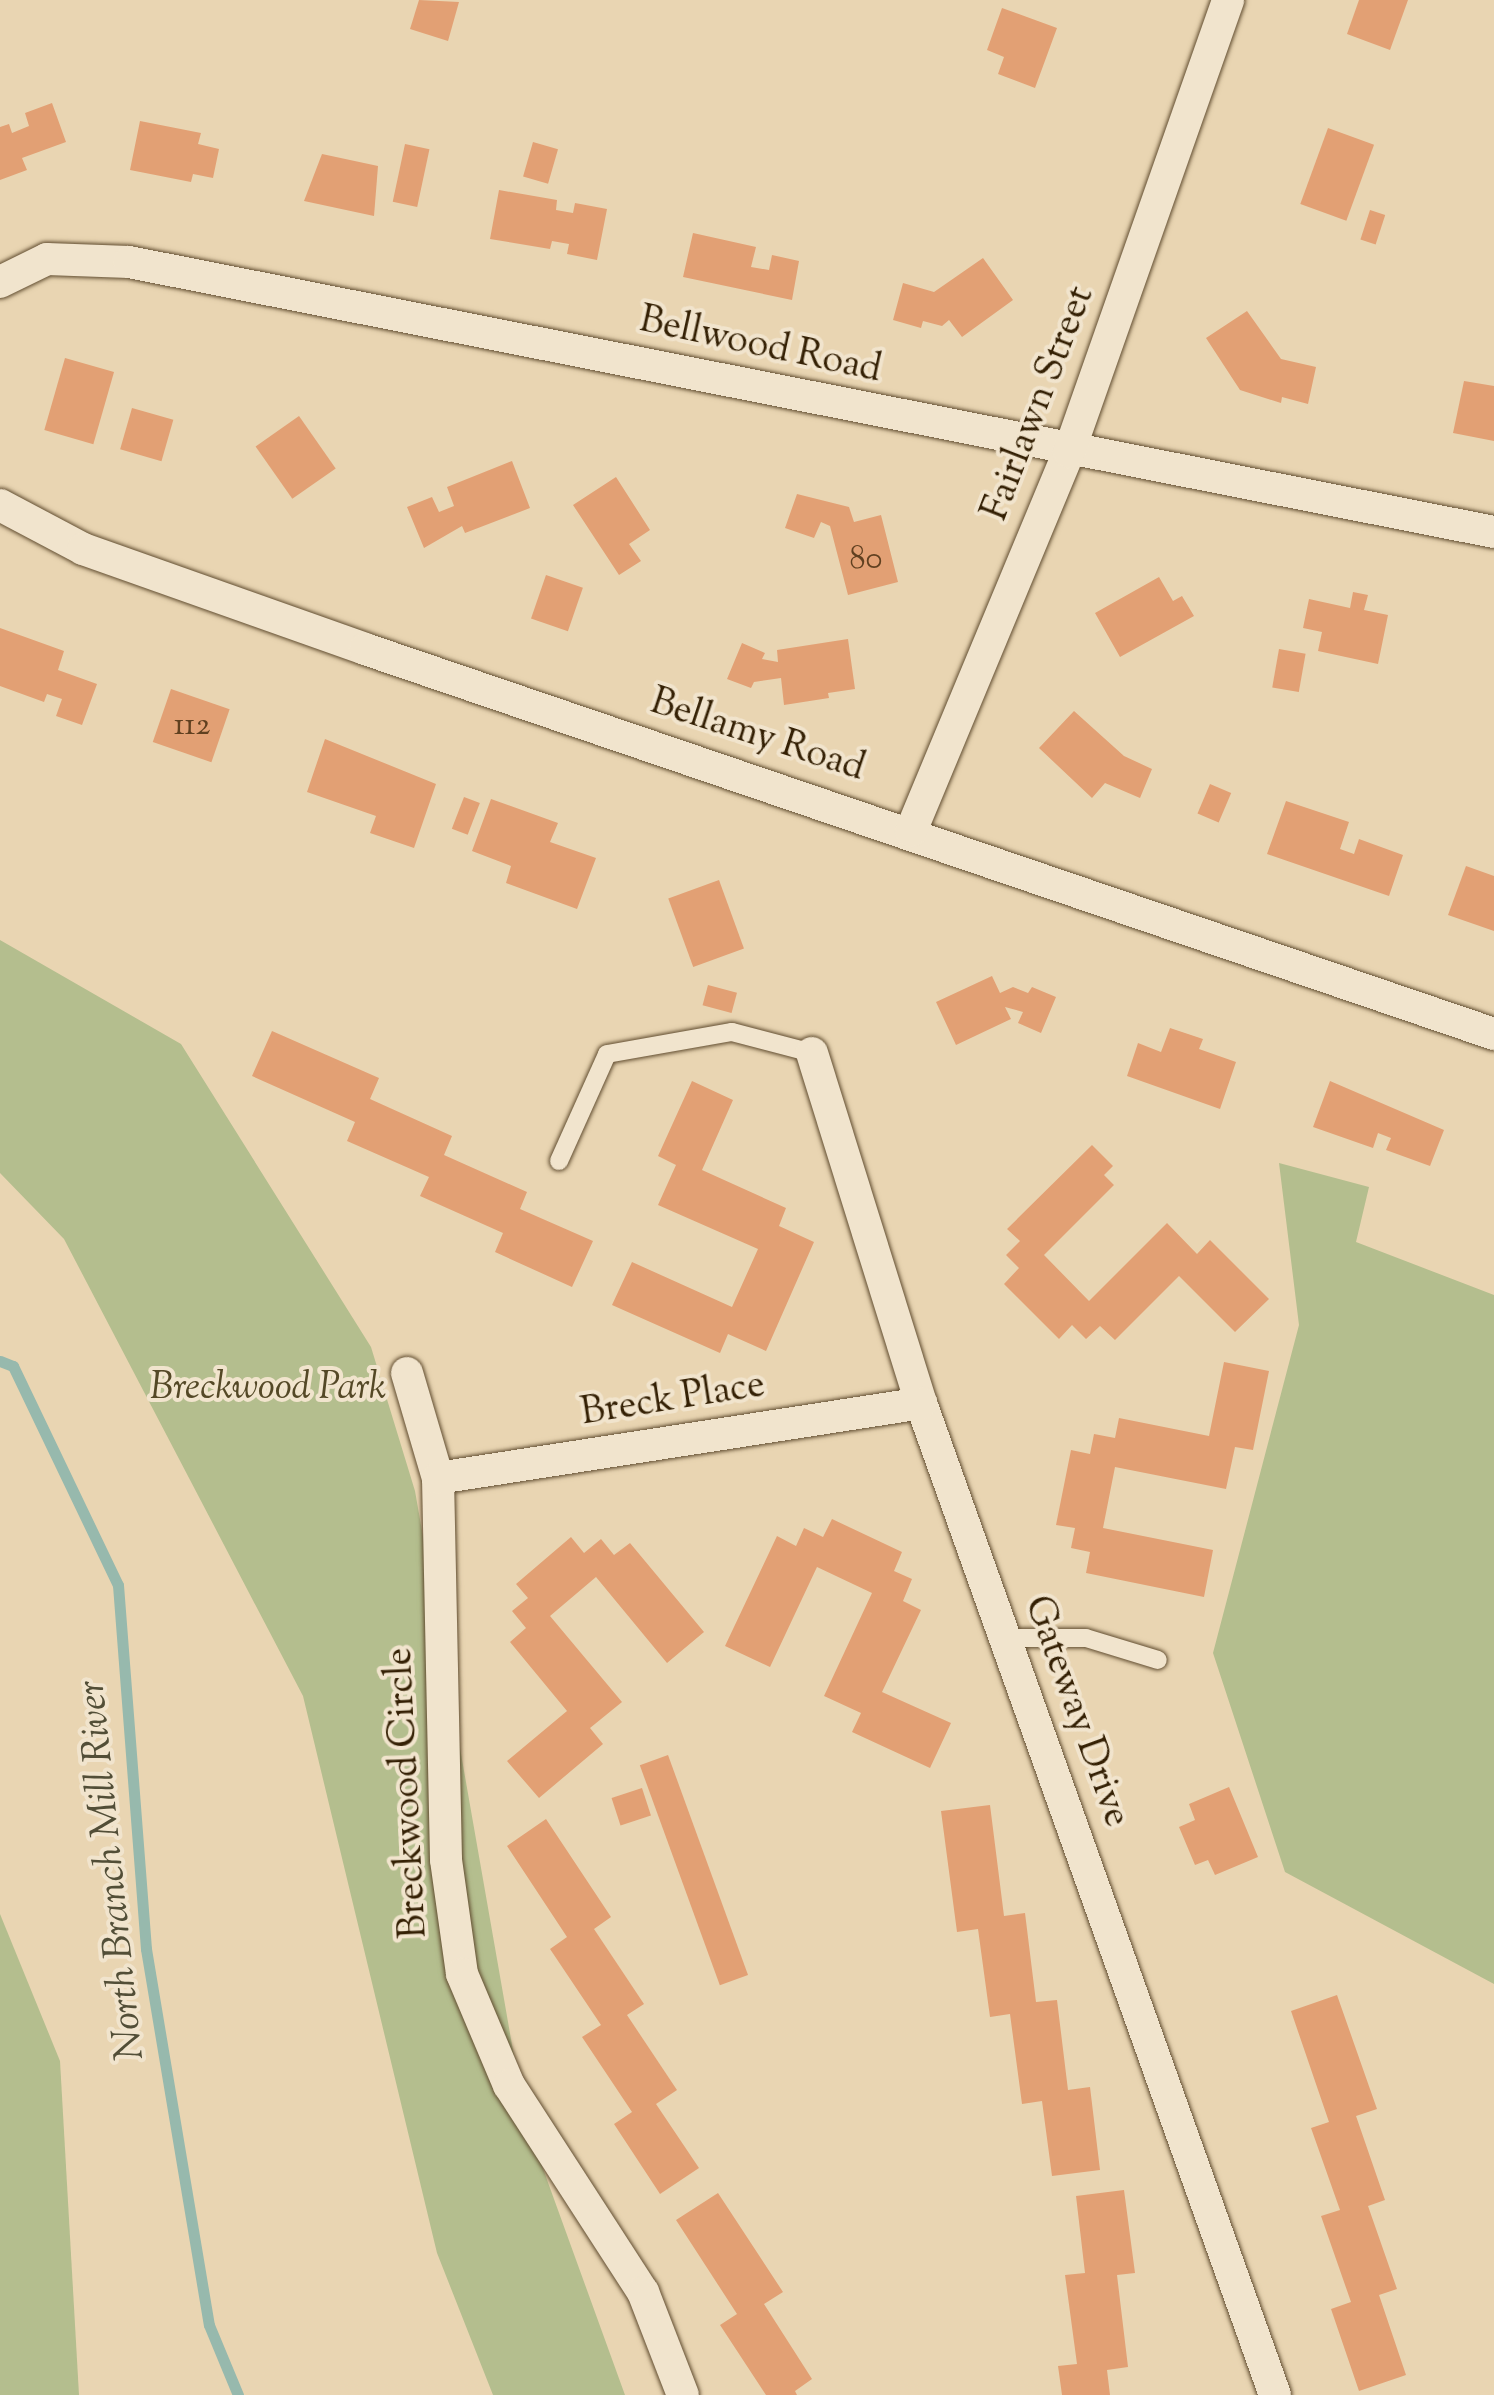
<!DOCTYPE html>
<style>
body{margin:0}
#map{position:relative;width:1494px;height:2395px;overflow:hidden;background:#e9d5b2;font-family:"Sorts Mill Goudy",serif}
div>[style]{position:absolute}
.green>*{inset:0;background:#b4be8e}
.stream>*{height:11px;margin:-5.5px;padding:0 5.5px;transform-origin:5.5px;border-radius:5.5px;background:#97b9ad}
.building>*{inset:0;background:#e2a074;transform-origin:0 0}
.roads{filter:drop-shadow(0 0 2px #614d30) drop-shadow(0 0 2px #614d30)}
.lane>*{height:18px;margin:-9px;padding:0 9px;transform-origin:9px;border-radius:9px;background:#f1e4cd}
.street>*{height:32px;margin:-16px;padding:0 16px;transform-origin:16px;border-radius:16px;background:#f1e4cd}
span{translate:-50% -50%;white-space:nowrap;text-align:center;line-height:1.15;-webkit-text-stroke:8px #f1e4cd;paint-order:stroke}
.number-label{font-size:32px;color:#604020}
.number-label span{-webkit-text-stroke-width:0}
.street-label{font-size:38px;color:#342004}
.park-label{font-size:38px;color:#544826;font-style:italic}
.water-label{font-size:40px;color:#524e37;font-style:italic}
</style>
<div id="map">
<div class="green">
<div style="clip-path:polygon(0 940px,181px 1044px,371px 1347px,415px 1491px,525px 2119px,625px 2395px,493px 2395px,437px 2253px,303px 1696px,64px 1239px,0 1173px)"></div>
<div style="clip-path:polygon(1279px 1163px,1369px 1187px,1356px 1242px,1494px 1295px,1494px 1984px,1285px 1872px,1213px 1653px,1299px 1325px)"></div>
<div style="clip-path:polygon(0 1914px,60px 2061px,79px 2395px,0 2395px)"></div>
</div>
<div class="stream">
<div style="left:0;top:1361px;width:14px;rotate:21deg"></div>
<div style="left:13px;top:1366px;width:243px;rotate:64.4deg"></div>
<div style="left:118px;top:1585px;width:365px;rotate:85.6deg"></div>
<div style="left:146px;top:1949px;width:381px;rotate:80.5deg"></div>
<div style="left:209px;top:2325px;width:76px;rotate:67.5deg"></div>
</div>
<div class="building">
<div style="clip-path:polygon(419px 0,459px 2px,448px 41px,410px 29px)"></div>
<div style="clip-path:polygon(1359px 0,1408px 0,1390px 50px,1347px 34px)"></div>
<div style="clip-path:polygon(1002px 8px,1057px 28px,1035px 88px,998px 74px,1004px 57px,987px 50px)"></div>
<div style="clip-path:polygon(52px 103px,66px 142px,22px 158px,27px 170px,0 180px,0 127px,9px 124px,12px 133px,29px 126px,25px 113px)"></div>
<div style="clip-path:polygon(140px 121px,201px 133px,198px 144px,219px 149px,213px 178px,193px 174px,191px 182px,130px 170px)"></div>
<div style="left:1328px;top:128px;width:49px;height:81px;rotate:20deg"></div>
<div style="left:533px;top:142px;width:26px;height:36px;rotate:16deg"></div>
<div style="left:405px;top:144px;width:25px;height:59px;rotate:12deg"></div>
<div style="clip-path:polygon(322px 154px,378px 166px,374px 216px,304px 201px)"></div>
<div style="clip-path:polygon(499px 190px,557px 200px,556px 210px,573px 213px,575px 203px,607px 209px,597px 260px,567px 254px,569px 244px,552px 241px,550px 249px,490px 239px)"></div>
<div style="left:1370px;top:210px;width:16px;height:31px;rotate:18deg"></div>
<div style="clip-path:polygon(693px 233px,756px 247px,751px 267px,769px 270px,772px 255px,799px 261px,792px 300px,683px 277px)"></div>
<div style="clip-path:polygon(983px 258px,1013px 300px,962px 337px,949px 320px,942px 326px,923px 321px,921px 328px,893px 320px,903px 283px,934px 292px)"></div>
<div style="clip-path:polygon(1247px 311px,1281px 359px,1316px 367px,1308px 404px,1282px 397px,1281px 403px,1240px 390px,1206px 338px)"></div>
<div style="left:65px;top:358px;width:51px;height:75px;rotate:16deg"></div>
<div style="clip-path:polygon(1464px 381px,1494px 386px,1494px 441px,1453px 433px)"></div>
<div style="left:132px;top:408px;width:43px;height:43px;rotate:16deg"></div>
<div style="left:299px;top:416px;width:64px;height:53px;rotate:55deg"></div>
<div style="clip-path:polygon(512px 461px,530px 508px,465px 533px,462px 526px,424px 548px,407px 507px,432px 497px,439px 512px,454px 506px,447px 487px)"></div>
<div style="clip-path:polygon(616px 477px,650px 530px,629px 544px,641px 561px,619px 575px,573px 505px)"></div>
<div style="clip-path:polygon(797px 494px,849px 507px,854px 522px,881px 515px,898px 582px,848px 595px,830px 526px,821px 522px,814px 538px,785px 528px)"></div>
<div style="left:546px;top:575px;width:39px;height:46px;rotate:19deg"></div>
<div style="clip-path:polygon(1159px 577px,1173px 601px,1182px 596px,1194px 616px,1120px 657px,1095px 613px)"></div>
<div style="clip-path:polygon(1353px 592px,1368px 595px,1364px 610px,1388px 615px,1378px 664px,1318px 651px,1322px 632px,1303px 628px,1309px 599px,1350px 608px)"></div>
<div style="clip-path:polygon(0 628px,64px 651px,58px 670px,97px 684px,82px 725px,56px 716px,62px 699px,47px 694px,44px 702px,0 686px)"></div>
<div style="clip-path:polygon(848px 639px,855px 689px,828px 693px,829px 698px,784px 705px,781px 678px,754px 682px,751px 688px,727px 679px,742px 643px,765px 653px,762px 659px,778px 662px,777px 650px)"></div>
<div style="left:1279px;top:649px;width:27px;height:39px;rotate:10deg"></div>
<div style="left:171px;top:689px;width:62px;height:56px;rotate:19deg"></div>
<div style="clip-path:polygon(1074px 711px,1124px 756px,1152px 769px,1140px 798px,1105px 783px,1092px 798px,1039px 748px)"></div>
<div style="clip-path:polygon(325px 739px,436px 784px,414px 848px,370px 833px,376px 816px,307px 792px)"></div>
<div style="left:1210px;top:784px;width:23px;height:32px;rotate:23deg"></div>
<div style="left:464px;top:797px;width:17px;height:34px;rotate:21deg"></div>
<div style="clip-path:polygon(491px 799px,558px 823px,550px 842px,596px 858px,577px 909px,506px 883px,511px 866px,472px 851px)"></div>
<div style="clip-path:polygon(1286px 801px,1349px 822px,1340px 849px,1354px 854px,1359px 839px,1403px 855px,1389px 896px,1267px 854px)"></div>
<div style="clip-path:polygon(1466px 866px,1494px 876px,1494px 931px,1448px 915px)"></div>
<div style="left:719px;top:880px;width:73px;height:54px;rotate:70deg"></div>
<div style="clip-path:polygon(992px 976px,1000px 993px,1013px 987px,1028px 993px,1032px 987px,1056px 997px,1041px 1033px,1018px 1023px,1023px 1012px,1005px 1007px,1011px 1019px,956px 1045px,936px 1002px)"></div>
<div style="left:708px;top:985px;width:30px;height:21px;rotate:15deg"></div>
<div style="clip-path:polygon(1170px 1028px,1203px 1039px,1199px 1049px,1236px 1062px,1220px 1109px,1127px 1076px,1138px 1043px,1161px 1052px)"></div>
<div style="clip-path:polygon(272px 1031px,379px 1078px,370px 1099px,452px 1136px,444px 1155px,527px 1192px,520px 1209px,593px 1241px,572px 1287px,495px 1252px,503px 1233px,420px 1196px,429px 1177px,347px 1141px,355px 1122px,252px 1076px)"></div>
<div style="clip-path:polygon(692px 1081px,733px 1100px,702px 1170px,786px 1208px,779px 1226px,814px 1242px,766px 1351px,728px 1334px,720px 1353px,612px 1305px,632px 1262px,732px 1307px,758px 1249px,658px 1205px,676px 1165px,658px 1156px)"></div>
<div style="clip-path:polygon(1330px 1081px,1444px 1130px,1430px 1166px,1386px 1150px,1391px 1138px,1378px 1133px,1373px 1148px,1313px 1127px)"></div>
<div style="clip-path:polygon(1092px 1145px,1113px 1166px,1104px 1175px,1114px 1185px,1044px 1255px,1089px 1301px,1167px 1223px,1197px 1254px,1210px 1240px,1269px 1299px,1235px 1332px,1179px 1276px,1115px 1340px,1100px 1326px,1086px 1339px,1072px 1325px,1059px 1339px,1004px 1284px,1019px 1268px,1006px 1255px,1020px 1241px,1007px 1229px)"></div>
<div style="clip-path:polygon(1224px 1362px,1269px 1371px,1253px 1450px,1235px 1447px,1226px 1489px,1115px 1467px,1103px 1528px,1213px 1550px,1204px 1597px,1086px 1573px,1090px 1552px,1071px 1548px,1075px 1528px,1056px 1525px,1071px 1450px,1090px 1454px,1094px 1434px,1115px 1438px,1119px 1418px,1209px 1436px)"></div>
<div style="clip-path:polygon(832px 1519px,902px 1552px,894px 1571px,912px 1579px,903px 1601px,921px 1610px,882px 1692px,951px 1723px,930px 1768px,852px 1732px,861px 1713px,824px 1696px,872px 1593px,817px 1567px,770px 1667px,725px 1646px,777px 1536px,796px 1546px,804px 1528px,823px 1537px)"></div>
<div style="clip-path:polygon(571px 1537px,584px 1553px,601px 1539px,614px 1555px,630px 1543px,704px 1632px,667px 1663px,596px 1577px,550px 1616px,622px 1702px,590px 1728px,603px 1744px,539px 1798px,507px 1761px,567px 1711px,510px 1642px,526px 1628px,512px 1611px,528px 1598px,516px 1584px)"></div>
<div style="left:668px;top:1755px;width:234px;height:30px;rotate:70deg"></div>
<div style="clip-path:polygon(1229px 1787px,1258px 1857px,1215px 1875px,1208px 1860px,1195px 1865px,1179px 1827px,1195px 1820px,1189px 1804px)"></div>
<div style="left:642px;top:1788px;width:29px;height:32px;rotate:72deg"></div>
<div style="clip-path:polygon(990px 1805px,1004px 1916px,1025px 1913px,1036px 2002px,1057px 2000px,1068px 2090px,1090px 2087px,1100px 2170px,1052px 2176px,1042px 2101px,1022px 2104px,1010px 2014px,990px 2017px,978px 1929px,957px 1932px,941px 1811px)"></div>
<div style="clip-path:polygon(546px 1819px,611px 1917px,594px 1929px,644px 2004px,627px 2015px,677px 2090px,656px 2104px,699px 2168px,660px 2194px,614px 2124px,632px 2112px,582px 2037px,601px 2025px,550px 1949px,567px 1937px,507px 1846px)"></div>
<div style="clip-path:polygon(1337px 1995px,1377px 2109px,1356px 2116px,1385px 2200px,1368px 2206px,1397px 2289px,1379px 2295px,1406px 2375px,1359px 2391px,1331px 2309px,1351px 2302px,1321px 2216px,1340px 2210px,1311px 2128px,1329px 2122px,1291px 2011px)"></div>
<div style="clip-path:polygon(1124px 2190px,1135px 2273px,1117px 2275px,1128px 2367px,1107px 2370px,1110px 2395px,1062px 2395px,1058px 2366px,1077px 2364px,1065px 2275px,1085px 2273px,1076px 2196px)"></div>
<div style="clip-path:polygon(718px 2193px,783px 2292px,764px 2304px,812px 2379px,795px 2391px,797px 2395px,766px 2395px,720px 2325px,737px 2314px,676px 2220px)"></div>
</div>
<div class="roads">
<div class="lane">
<div style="left:559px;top:1161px;width:117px;rotate:-65.8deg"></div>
<div style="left:607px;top:1054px;width:127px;rotate:-10deg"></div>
<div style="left:732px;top:1032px;width:83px;rotate:14.7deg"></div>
<div style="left:1006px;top:1638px;width:80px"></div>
<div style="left:1086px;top:1638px;width:75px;rotate:17deg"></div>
</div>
<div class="street">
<div style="left:0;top:282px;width:52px;rotate:-26.1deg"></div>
<div style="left:47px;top:259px;width:82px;rotate:2.1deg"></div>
<div style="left:129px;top:262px;width:1391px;rotate:11.19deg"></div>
<div style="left:0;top:505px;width:94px;rotate:27.9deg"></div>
<div style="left:83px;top:549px;width:299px;rotate:19.5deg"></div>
<div style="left:365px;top:649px;width:1193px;rotate:18.83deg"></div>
<div style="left:911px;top:831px;width:411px;rotate:-67.4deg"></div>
<div style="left:1069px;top:452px;width:479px;rotate:-70.6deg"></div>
<div style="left:812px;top:1053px;width:367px;rotate:72.7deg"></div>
<div style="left:921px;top:1403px;width:1053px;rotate:70.36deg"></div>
<div style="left:407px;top:1373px;width:109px;rotate:73.6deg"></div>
<div style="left:438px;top:1478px;width:382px;rotate:88.8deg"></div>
<div style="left:446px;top:1860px;width:115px;rotate:82deg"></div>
<div style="left:462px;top:1974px;width:121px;rotate:67.1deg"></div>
<div style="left:509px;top:2085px;width:247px;rotate:57.1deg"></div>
<div style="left:643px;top:2292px;width:110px;rotate:68.8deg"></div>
<div style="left:438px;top:1478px;width:489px;rotate:-8.8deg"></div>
</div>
</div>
<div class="number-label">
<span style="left:866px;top:560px">80</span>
<span style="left:192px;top:726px">112</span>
</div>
<div class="street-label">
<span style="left:760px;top:347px;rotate:12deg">Bellwood Road</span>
<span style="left:1040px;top:404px;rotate:-69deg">Fairlawn Street</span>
<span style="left:757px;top:737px;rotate:18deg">Bellamy Road</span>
<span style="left:673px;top:1401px;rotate:-9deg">Breck Place</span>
<span style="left:1075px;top:1712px;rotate:70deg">Gateway Drive</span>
<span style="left:409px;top:1793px;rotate:-93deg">Breckwood Circle</span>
</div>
<div class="park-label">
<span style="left:268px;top:1390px">Breckwood Park</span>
</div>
<div class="water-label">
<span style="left:113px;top:1870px;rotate:-96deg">North Branch Mill River</span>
</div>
</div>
